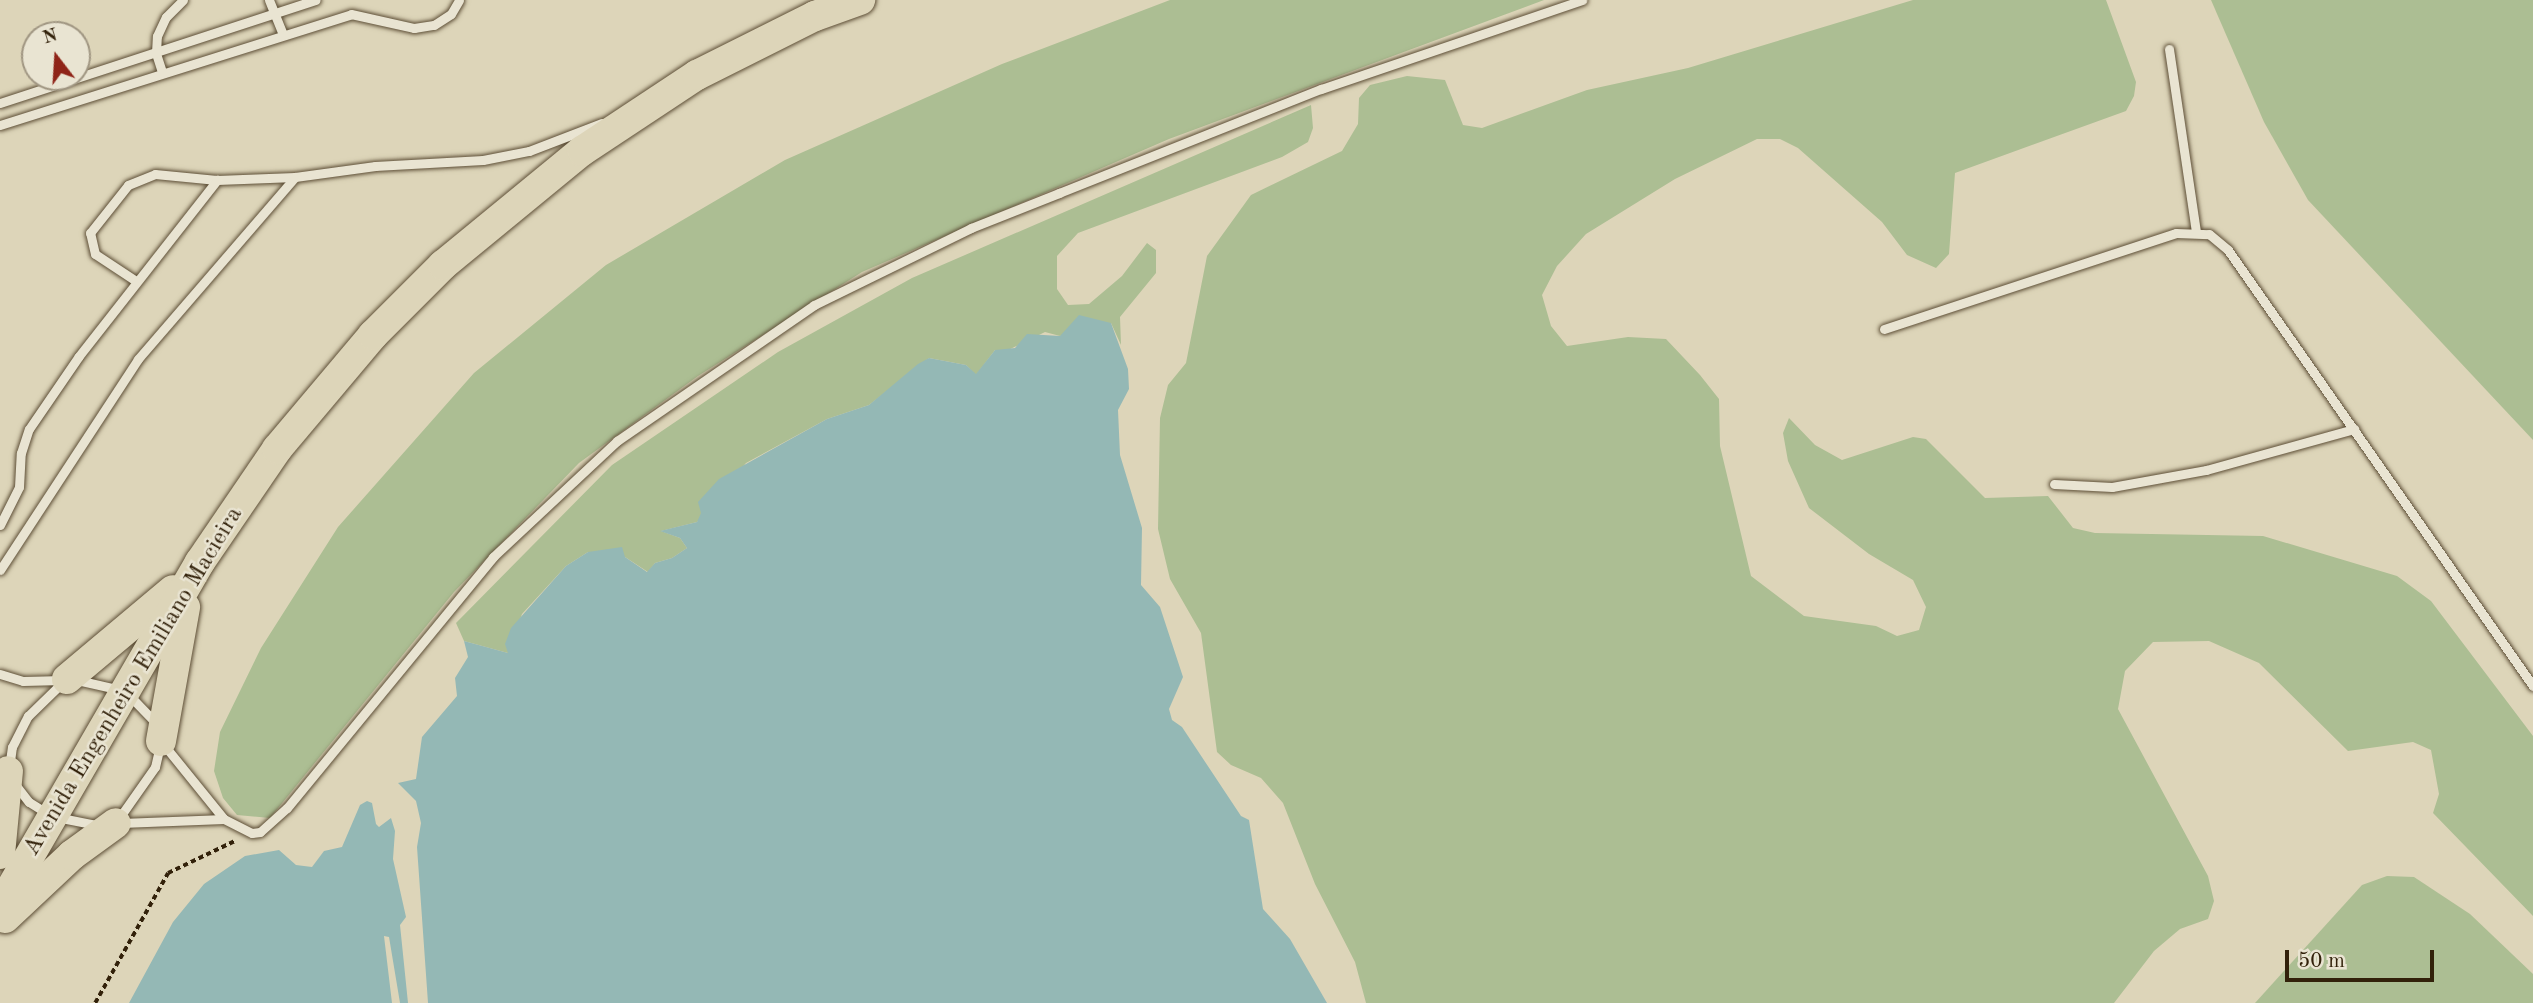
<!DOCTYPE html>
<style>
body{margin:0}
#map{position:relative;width:2533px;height:1003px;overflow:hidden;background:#ddd5b9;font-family:"Old Standard TT",serif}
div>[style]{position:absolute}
.green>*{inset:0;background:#acbe93}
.water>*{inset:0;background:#94b8b5}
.path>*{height:3.5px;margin-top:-1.75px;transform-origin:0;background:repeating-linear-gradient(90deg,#32210a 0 5px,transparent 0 8.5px)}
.roads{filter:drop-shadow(0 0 2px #5d4e36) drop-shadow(0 0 2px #5d4e36)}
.service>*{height:9px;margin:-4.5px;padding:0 4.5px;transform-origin:4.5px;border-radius:4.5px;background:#e9e4d2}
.trunk>*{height:30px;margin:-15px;padding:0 15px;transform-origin:15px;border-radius:15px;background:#ddd5b9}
span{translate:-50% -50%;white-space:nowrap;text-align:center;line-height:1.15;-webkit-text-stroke:5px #e9e4d2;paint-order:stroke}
.street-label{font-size:24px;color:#32210a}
.north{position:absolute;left:21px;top:21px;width:70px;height:70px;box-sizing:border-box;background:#e9e4d2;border:2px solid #a09682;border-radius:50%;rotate:343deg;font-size:19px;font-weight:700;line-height:28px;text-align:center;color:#32210a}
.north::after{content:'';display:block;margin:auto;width:24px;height:32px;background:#8f2418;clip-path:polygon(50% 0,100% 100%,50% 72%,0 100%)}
.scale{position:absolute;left:2285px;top:950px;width:149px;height:32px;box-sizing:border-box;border:4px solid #32210a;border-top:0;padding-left:9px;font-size:21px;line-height:24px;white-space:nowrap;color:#32210a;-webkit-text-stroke:5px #e9e4d2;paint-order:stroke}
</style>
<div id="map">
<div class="green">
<div style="clip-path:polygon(1170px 0,1544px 0,1169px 139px,862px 272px,698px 376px,579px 463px,454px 592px,270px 818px,237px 815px,223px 798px,214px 771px,220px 732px,261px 648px,338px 527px,474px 373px,606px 265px,785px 160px,1002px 64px)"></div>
<div style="clip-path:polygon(1913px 0,2106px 0,2136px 82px,2134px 96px,2126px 111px,1955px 173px,1949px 254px,1936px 268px,1907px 255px,1882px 222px,1798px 148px,1780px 139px,1757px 139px,1675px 179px,1586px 234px,1557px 266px,1542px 295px,1551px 326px,1567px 346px,1628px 337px,1666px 339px,1700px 375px,1719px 399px,1720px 446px,1751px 576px,1804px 616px,1876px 626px,1897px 636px,1919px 630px,1926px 607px,1913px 580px,1869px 554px,1809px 508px,1788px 461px,1783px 433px,1789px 418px,1815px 445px,1842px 460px,1913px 437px,1926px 439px,1985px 498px,2048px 496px,2073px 528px,2095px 533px,2263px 536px,2397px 576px,2431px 601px,2533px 736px,2533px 916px,2433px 813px,2439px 794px,2431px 750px,2413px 742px,2348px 751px,2259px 663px,2209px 641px,2153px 642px,2125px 671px,2118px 709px,2208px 876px,2214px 901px,2208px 919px,2180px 929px,2154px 951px,2114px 1003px,1366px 1003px,1355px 962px,1315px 884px,1283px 803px,1261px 778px,1231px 765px,1217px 752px,1201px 633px,1170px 579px,1158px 529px,1160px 418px,1168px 385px,1186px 363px,1207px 256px,1251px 195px,1342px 151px,1358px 124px,1359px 98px,1370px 85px,1407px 76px,1445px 80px,1463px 125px,1482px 128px,1587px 90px,1688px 68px)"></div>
<div style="clip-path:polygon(2211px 0,2533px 0,2533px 440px,2308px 200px,2264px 122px)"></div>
<div style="clip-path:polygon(1311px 105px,1313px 128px,1308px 142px,1282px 157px,1078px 233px,1057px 256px,1057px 289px,1068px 305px,1089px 304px,1122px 276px,1147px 243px,1156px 250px,1156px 273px,1120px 317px,1121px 345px,1111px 323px,1060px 336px,1045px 332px,1004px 352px,995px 350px,976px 375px,966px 365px,929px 358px,869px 405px,827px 419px,746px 463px,697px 522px,661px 531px,680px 538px,687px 548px,672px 558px,655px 563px,648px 572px,625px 557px,588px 552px,566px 566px,522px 614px,508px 653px,464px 641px,456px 623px,612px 465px,778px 352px,912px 278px)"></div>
<div style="clip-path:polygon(2387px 876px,2414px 877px,2470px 914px,2533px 974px,2533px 1003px,2255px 1003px,2362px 885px)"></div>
</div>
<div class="water">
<div style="clip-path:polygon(1079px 315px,1111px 323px,1128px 369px,1129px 389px,1118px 410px,1120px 455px,1142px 528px,1141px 585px,1160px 607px,1183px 677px,1169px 709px,1172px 720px,1182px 727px,1241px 816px,1249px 820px,1263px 909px,1290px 939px,1327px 1003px,428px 1003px,417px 847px,421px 823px,416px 801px,398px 783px,416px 779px,422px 737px,457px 696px,455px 678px,468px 657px,464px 641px,508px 653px,505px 644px,511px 628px,566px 566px,588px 552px,622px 547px,625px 557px,647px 572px,655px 563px,672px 558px,687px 548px,680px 538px,660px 531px,697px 522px,701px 513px,698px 502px,719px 479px,827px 419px,869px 405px,918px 364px,929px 358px,966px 365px,976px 374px,995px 350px,1015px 348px,1027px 334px,1060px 336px)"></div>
<div style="clip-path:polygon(367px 801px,372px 803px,376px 824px,379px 827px,391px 818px,395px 831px,393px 859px,406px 917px,400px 925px,408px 1003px,400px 1003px,389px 937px,384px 936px,392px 1003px,129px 1003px,173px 922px,204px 884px,245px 856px,279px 850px,296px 865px,312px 867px,324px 851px,342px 847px,360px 805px)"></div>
</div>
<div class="path">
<div style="left:95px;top:1003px;width:149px;rotate:-60.7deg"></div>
<div style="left:168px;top:873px;width:76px;rotate:-25.6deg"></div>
</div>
<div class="roads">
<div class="service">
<div style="left:269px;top:0;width:37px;rotate:68deg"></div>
<div style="left:2169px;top:49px;width:184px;rotate:81.6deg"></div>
<div style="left:162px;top:72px;width:20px;rotate:-108deg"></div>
<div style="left:156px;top:53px;width:17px;rotate:-87deg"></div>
<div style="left:157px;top:36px;width:21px;rotate:-65deg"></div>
<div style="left:166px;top:17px;width:24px;rotate:-45deg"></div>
<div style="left:0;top:103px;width:332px;rotate:-18.1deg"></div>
<div style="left:0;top:125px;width:368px;rotate:-17.5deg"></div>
<div style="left:351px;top:14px;width:65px;rotate:12.5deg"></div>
<div style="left:414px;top:28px;width:20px;rotate:-9deg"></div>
<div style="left:434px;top:25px;width:20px;rotate:-33deg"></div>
<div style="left:451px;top:14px;width:16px;rotate:-60deg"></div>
<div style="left:136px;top:281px;width:49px;rotate:-146.6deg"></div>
<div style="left:95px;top:254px;width:22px;rotate:-103deg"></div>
<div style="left:90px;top:233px;width:61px;rotate:-51.6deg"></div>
<div style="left:128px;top:185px;width:29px;rotate:-22deg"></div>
<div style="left:155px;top:174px;width:62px;rotate:5.5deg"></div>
<div style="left:217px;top:180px;width:78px;rotate:-2.2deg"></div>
<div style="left:295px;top:177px;width:81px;rotate:-7.8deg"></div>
<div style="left:375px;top:166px;width:108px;rotate:-3.2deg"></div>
<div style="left:483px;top:160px;width:47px;rotate:-11.1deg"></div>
<div style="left:529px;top:151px;width:78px;rotate:-21deg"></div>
<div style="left:1884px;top:329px;width:307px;rotate:-18.2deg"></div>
<div style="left:2176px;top:233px;width:33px;rotate:2deg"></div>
<div style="left:2209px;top:234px;width:25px;rotate:40deg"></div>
<div style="left:2228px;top:250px;width:532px;rotate:55.03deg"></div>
<div style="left:2054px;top:484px;width:58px;rotate:3deg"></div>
<div style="left:2112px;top:487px;width:96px;rotate:-10.3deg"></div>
<div style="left:2206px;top:470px;width:154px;rotate:-15.5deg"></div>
<div style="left:0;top:525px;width:42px;rotate:-63.4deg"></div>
<div style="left:19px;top:487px;width:34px;rotate:-87deg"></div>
<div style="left:21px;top:453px;width:25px;rotate:-72deg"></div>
<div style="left:29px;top:429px;width:88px;rotate:-55.6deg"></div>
<div style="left:79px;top:356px;width:224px;rotate:-51.9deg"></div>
<div style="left:0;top:570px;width:252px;rotate:-56.8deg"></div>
<div style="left:138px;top:359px;width:240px;rotate:-49.2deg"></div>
<div style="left:0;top:674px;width:24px;rotate:17deg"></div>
<div style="left:23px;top:681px;width:40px;rotate:-1.4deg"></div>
<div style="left:77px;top:680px;width:49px;rotate:12.9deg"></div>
<div style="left:125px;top:691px;width:45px;rotate:45.9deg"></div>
<div style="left:164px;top:745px;width:95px;rotate:51deg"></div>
<div style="left:224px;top:819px;width:31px;rotate:27deg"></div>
<div style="left:252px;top:833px;width:8px;rotate:-7deg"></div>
<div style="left:260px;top:832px;width:36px;rotate:-42deg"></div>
<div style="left:287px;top:808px;width:325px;rotate:-50.6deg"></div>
<div style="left:493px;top:557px;width:170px;rotate:-43.1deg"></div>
<div style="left:617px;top:441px;width:239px;rotate:-34.6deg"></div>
<div style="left:814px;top:305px;width:175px;rotate:-26.1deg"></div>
<div style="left:971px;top:228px;width:95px;rotate:-21.7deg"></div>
<div style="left:1059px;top:193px;width:282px;rotate:-21.7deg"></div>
<div style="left:1321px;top:89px;width:276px;rotate:-18.8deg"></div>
<div style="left:9px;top:768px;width:21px;rotate:-82deg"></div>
<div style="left:12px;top:747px;width:35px;rotate:-63deg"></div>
<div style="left:28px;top:716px;width:49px;rotate:-44.2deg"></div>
<div style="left:14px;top:783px;width:24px;rotate:52deg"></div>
<div style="left:29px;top:802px;width:26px;rotate:32deg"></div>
<div style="left:51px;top:816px;width:47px;rotate:11.1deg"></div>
<div style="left:117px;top:821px;width:66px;rotate:-54.9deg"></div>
<div style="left:155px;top:767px;width:22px;rotate:-77deg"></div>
<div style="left:121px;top:823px;width:103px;rotate:-2.2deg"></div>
</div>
<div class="trunk">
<div style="left:67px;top:679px;width:138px;rotate:-40deg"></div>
<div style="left:161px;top:741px;width:136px;rotate:-79.8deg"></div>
<div style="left:0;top:854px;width:83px;rotate:-84.5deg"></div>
<div style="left:0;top:907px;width:399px;rotate:-59.9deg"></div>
<div style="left:200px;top:562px;width:137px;rotate:-55.7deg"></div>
<div style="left:277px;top:449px;width:149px;rotate:-49.9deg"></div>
<div style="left:373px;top:335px;width:99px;rotate:-45deg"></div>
<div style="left:443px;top:265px;width:180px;rotate:-39.4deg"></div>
<div style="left:582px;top:151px;width:138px;rotate:-33.5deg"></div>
<div style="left:697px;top:75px;width:132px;rotate:-26.6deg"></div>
<div style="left:815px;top:16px;width:48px;rotate:-19.6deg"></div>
<div style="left:5px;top:918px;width:92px;rotate:-43.2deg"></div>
<div style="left:72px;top:855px;width:54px;rotate:-36deg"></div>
</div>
</div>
<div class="street-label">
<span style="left:134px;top:682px;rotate:-59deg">Avenida Engenheiro Emiliano Macieira</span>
</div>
<div class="north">N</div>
<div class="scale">50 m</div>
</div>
